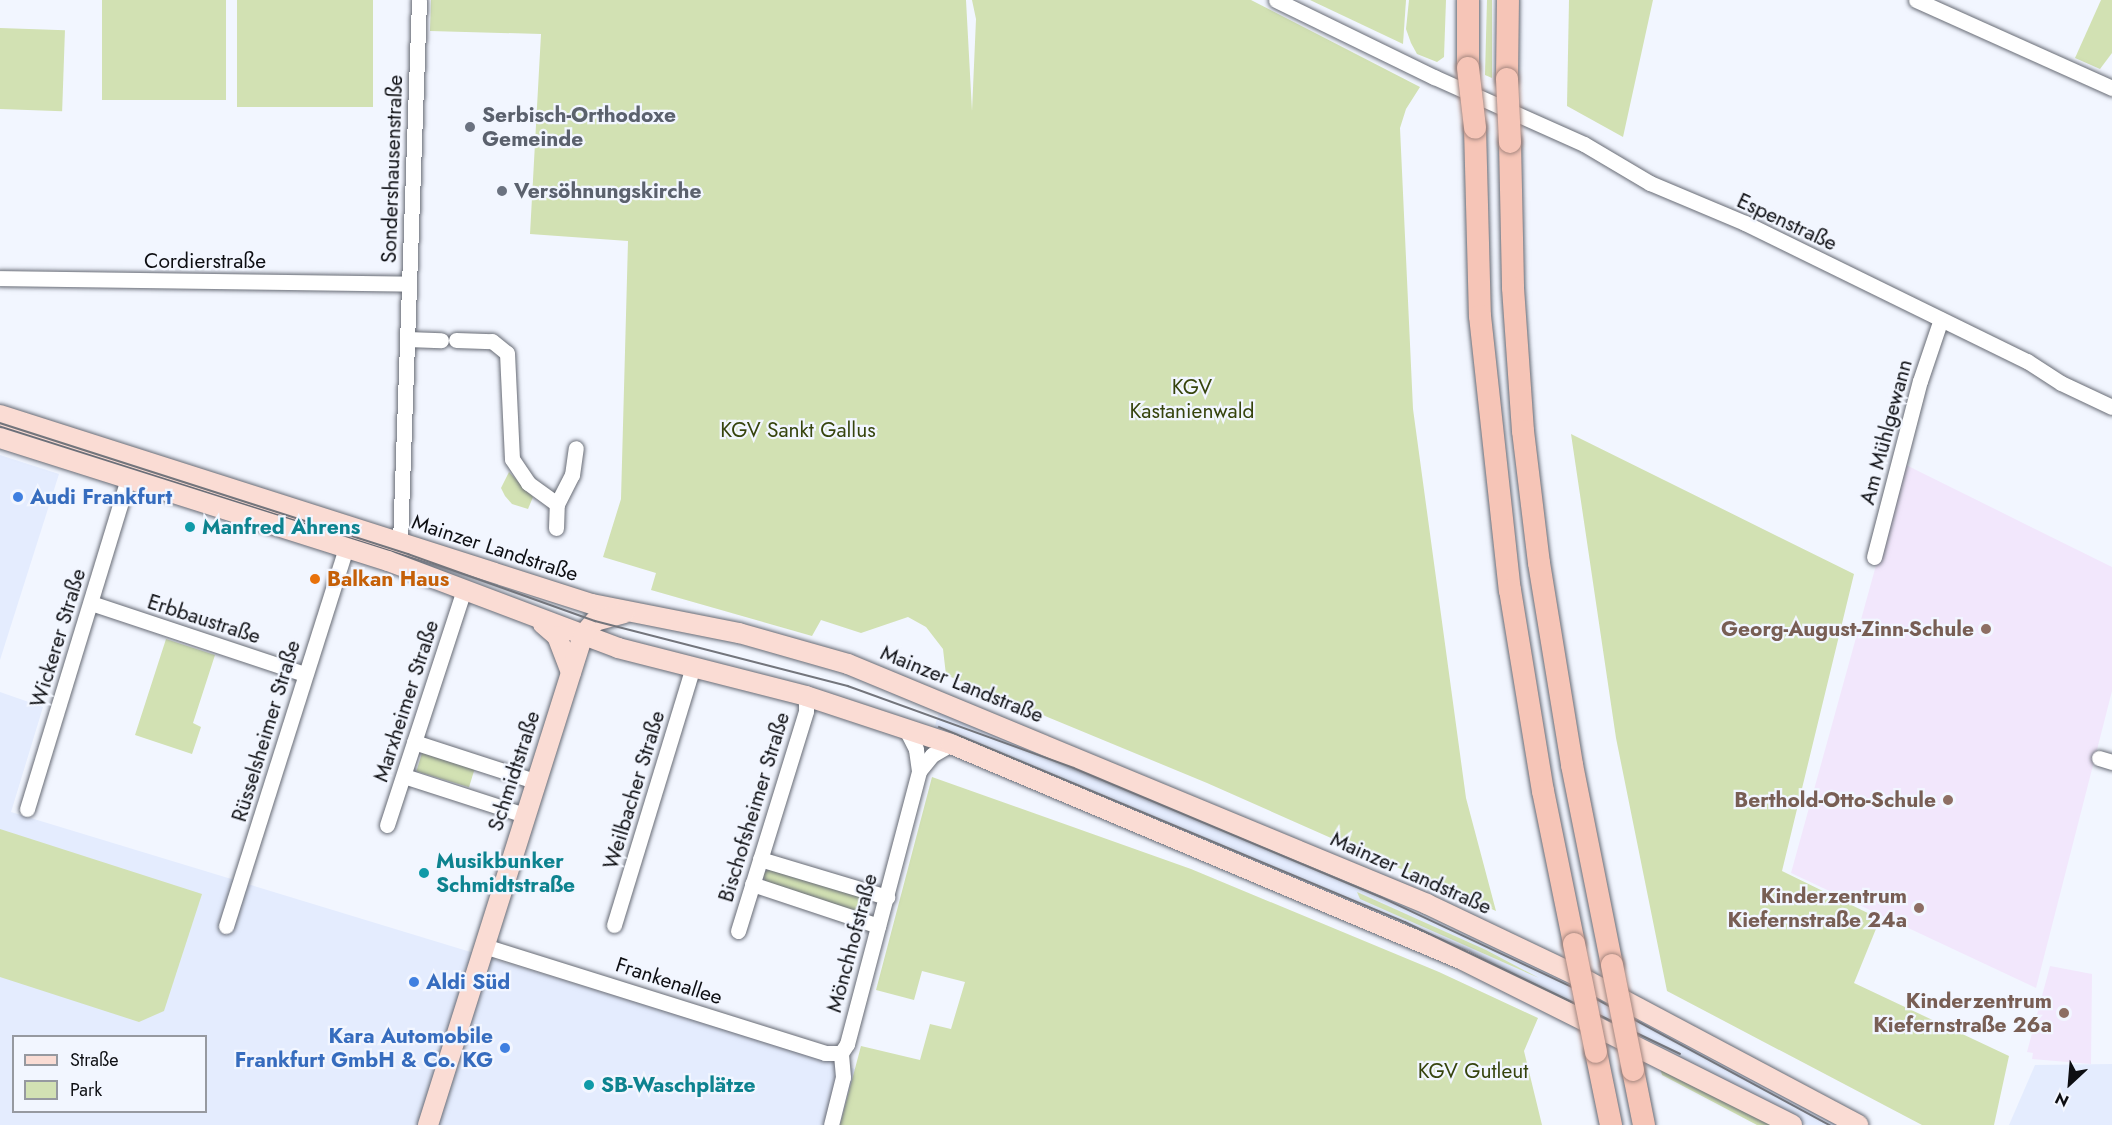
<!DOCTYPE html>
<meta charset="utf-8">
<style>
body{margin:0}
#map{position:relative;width:2112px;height:1125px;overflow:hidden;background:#f2f6ff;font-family:Jost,sans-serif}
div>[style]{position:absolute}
.built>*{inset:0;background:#e4ecfe}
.education>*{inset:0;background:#f2e7fc}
.green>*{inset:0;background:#d2e1b3;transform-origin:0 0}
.roads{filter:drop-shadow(0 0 2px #676b75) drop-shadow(0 0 2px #676b75)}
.minor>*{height:15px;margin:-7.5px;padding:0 7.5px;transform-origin:7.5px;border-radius:7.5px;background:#fff}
.major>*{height:20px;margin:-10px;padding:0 10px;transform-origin:10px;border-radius:10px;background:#fadcd4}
.highway>*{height:22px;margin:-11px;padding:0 11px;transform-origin:11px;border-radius:11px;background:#f6c5b7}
.tram>*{height:1.5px;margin:-0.75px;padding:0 0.75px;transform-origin:0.75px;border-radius:0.75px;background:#73757c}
.bridges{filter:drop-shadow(0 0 2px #a4857d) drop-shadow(0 0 2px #a4857d)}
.highway-bridge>*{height:22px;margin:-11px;padding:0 11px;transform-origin:11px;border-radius:11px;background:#f6c5b7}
.dots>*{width:16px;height:16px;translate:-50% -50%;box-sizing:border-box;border:3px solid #f2f6ff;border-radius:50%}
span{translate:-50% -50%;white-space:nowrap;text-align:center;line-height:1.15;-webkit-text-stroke:4.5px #f2f6ff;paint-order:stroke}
.worship-label{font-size:21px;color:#5b616d;font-weight:700}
.left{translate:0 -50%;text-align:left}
.street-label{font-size:21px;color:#0d0e12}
.park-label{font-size:21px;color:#36440d}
.shop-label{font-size:21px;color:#366cbe;font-weight:700}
.right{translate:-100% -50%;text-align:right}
.culture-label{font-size:21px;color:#0d838f;font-weight:700}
.food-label{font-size:21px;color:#c56008;font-weight:700}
.education-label{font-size:21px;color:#785e54;font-weight:700}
.legend{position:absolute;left:12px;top:1035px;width:195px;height:78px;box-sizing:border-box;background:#f2f6ff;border:2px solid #9699a0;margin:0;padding:8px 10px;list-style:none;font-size:18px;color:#0d0e12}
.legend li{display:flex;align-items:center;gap:12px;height:30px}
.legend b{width:30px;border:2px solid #9699a0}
.north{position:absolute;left:2040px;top:1053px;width:60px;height:60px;-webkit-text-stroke:4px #f2f6ff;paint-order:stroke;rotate:206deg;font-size:16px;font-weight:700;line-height:24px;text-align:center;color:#0d0e12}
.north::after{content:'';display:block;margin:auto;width:21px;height:27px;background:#0d0e12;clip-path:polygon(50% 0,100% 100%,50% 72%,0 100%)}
</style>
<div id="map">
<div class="built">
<div style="clip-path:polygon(0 455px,59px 474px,0 660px)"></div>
<div style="clip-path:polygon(evenodd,0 692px,43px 707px,11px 812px,855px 1069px,840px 1125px,0 1125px,0 692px,14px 1036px,206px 1036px,206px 1112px,14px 1112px,14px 1036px)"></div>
<div style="clip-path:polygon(940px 709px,1386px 897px,1497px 949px,1499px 946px,1843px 1125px,1807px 1125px,1659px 1049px,934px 729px)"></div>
<div style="clip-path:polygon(2112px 1064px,2112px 1125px,2009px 1125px,2035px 1065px)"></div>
</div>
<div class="education">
<div style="clip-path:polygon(1904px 464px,2112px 567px,2112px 691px,2036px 988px,1791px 873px)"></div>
<div style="clip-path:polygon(2050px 966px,2092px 974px,2091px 1064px,2032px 1059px,2033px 1053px,2027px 1052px)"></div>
</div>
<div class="green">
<div style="left:102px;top:0;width:124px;height:100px"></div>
<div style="left:237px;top:0;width:136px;height:107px"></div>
<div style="clip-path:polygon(431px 0,966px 0,972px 111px,976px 19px,972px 0,1251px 0,1420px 87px,1406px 109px,1400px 128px,1413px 409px,1466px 798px,1496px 911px,1207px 783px,946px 675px,943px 649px,926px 627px,908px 617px,861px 633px,821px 620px,812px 636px,651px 590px,656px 573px,603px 557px,621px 499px,628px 241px,530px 234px,541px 34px,430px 31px)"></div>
<div style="clip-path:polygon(1310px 0,1406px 0,1403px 44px)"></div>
<div style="clip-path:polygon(1409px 0,1446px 0,1444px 57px,1437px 62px,1417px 54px,1411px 43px,1406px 29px)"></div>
<div style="clip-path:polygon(1487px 0,1492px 0,1492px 78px,1485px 75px)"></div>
<div style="clip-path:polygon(1569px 0,1653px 0,1623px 137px,1567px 106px)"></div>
<div style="clip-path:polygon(2101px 0,2112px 0,2112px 53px,2100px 69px,2075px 58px)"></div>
<div style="left:0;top:28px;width:65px;height:81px;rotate:2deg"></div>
<div style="clip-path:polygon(1571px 434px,1854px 574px,1782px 871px,1880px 919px,1854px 983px,2009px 1056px,1994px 1125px,1922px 1125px,1667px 991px,1616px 738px)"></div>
<div style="clip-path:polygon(509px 472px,533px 497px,528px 509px,512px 504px,505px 496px,501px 488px)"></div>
<div style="clip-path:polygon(166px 639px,215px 655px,193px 723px,201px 727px,192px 754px,135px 735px)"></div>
<div style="left:422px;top:753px;width:55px;height:19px;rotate:17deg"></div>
<div style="clip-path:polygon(932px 777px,1191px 869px,1439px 972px,1538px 1018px,1524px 1051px,1542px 1125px,840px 1125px,861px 1046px,920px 1060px,930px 1024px,951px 1029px,965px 982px,922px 971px,914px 1000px,876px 990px)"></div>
<div style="clip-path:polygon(0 829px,202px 894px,164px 1011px,139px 1022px,0 977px)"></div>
<div style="clip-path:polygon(772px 866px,866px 896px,870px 902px,867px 914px,860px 917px,767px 886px,763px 874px)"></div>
<div style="clip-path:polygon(1357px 892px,1486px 950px,1539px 978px,1360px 899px)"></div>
<div style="clip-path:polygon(1659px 1064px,1778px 1125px,1757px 1125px,1662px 1075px)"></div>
</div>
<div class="roads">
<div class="minor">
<div style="left:1276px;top:0;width:176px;rotate:26deg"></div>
<div style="left:1434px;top:77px;width:164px;rotate:24.1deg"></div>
<div style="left:1584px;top:144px;width:77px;rotate:30.6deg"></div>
<div style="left:1650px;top:183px;width:103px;rotate:22.8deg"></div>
<div style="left:1745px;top:223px;width:314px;rotate:26.1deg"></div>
<div style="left:2027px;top:361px;width:40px;rotate:32.9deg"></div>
<div style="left:2061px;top:383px;width:56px;rotate:25.2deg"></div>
<div style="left:1916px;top:0;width:215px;rotate:24.2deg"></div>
<div style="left:0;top:278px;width:409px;rotate:0.8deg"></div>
<div style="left:407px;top:339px;width:34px;rotate:2deg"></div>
<div style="left:456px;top:340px;width:36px;rotate:2deg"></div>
<div style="left:492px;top:341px;width:19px;rotate:39deg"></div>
<div style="left:507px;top:353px;width:106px;rotate:87.3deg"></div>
<div style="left:512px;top:459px;width:29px;rotate:56deg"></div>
<div style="left:528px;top:483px;width:36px;rotate:36deg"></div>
<div style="left:556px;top:528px;width:24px;rotate:-88deg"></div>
<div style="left:557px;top:504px;width:33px;rotate:-63deg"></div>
<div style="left:572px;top:475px;width:27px;rotate:-82deg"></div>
<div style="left:400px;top:542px;width:542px;rotate:-87.99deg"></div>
<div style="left:1874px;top:557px;width:182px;rotate:-75.4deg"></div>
<div style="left:1920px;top:381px;width:65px;rotate:-71.3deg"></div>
<div style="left:91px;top:603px;width:225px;rotate:18.4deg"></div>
<div style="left:414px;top:742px;width:127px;rotate:17.9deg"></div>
<div style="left:2099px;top:758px;width:14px;rotate:17deg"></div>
<div style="left:919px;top:771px;width:21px;rotate:-51deg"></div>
<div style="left:932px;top:755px;width:22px;rotate:-30deg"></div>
<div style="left:404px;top:776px;width:127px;rotate:17.9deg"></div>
<div style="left:27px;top:809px;width:346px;rotate:-73deg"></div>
<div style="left:387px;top:825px;width:247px;rotate:-71.9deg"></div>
<div style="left:760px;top:859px;width:133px;rotate:16.7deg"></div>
<div style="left:752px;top:884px;width:133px;rotate:18.4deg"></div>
<div style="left:614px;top:925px;width:270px;rotate:-73deg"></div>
<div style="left:226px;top:926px;width:397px;rotate:-72.4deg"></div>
<div style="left:738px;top:931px;width:230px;rotate:-72.8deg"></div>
<div style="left:806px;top:711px;width:15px;rotate:-90deg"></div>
<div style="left:484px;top:946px;width:357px;rotate:17.4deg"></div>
<div style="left:825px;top:1053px;width:16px"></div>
<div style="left:831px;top:1125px;width:49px;rotate:-76deg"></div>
<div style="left:843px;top:1077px;width:24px;rotate:-95deg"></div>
<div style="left:841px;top:1053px;width:11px;rotate:-56deg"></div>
<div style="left:847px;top:1044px;width:282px;rotate:-75.2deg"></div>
<div style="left:919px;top:771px;width:22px;rotate:-98deg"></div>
<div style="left:916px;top:749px;width:22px;rotate:-117deg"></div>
</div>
<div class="major">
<div style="left:0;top:415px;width:621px;rotate:17.71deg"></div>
<div style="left:592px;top:604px;width:150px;rotate:11.2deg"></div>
<div style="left:739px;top:633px;width:113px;rotate:15.9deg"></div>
<div style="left:848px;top:664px;width:627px;rotate:22.51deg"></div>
<div style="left:1427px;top:904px;width:172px;rotate:25.5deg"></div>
<div style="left:1582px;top:978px;width:313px;rotate:28deg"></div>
<div style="left:0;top:438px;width:407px;rotate:17.6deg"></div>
<div style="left:388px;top:561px;width:246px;rotate:20.7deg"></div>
<div style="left:618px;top:648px;width:194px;rotate:14.3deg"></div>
<div style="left:806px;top:696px;width:153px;rotate:18.3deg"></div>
<div style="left:951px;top:744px;width:556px;rotate:22.87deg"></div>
<div style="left:1463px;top:960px;width:368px;rotate:26.6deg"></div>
<div style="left:543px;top:624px;width:18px;rotate:41deg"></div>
<div style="left:557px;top:636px;width:39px;rotate:69deg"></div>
<div style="left:428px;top:1125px;width:514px;rotate:-72.45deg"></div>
<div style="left:583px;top:635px;width:18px;rotate:-49deg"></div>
<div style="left:595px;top:621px;width:30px;rotate:-15deg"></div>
</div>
<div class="highway">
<div style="left:1468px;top:0;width:68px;rotate:90deg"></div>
<div style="left:1507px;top:79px;width:79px;rotate:-89.3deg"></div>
<div style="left:1475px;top:128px;width:188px;rotate:88.5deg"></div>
<div style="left:1480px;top:316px;width:276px;rotate:83.8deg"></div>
<div style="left:1510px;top:590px;width:204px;rotate:80.7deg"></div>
<div style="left:1543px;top:791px;width:156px;rotate:78.5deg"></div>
<div style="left:1510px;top:142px;width:146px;rotate:88.8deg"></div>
<div style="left:1513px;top:288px;width:143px;rotate:86deg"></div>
<div style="left:1523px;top:431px;width:133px;rotate:83.1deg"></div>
<div style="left:1539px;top:563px;width:205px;rotate:80.7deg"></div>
<div style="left:1572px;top:765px;width:204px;rotate:78.7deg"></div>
<div style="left:1596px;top:1052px;width:75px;rotate:78.4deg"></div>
<div style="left:1633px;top:1070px;width:56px;rotate:78.7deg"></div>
</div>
</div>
<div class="tram">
<div style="left:0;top:423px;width:429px;rotate:17.8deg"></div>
<div style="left:408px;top:554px;width:199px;rotate:19.7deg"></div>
<div style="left:595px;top:621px;width:261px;rotate:14.4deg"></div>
<div style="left:848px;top:686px;width:240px;rotate:19.9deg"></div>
<div style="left:1074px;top:768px;width:333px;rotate:22.8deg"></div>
<div style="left:1381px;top:897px;width:232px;rotate:25.2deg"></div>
<div style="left:1591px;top:996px;width:272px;rotate:28.4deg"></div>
<div style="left:939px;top:727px;width:505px;rotate:22.71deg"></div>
<div style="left:1405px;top:922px;width:305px;rotate:25.6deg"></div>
</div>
<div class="bridges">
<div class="highway-bridge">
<div style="left:1468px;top:68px;width:60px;rotate:83.3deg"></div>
<div style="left:1507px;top:79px;width:63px;rotate:87.3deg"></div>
<div style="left:1574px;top:944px;width:110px;rotate:78.5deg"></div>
<div style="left:1612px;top:965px;width:107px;rotate:78.7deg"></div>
</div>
</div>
<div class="dots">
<div style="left:470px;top:127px;background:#6b7280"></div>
<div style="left:502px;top:191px;background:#6b7280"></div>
<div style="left:18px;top:497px;background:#3f7fe0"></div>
<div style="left:190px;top:527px;background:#0f9aa8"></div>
<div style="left:315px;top:579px;background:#e8710a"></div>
<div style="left:1986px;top:629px;background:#8d6e63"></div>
<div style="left:1948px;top:800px;background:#8d6e63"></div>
<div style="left:424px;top:873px;background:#0f9aa8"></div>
<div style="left:1919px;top:908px;background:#8d6e63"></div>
<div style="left:414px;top:982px;background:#3f7fe0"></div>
<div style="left:2064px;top:1013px;background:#8d6e63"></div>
<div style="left:505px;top:1048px;background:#3f7fe0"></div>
<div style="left:589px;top:1085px;background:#0f9aa8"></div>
</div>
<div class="worship-label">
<span class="left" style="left:482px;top:127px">Serbisch-Orthodoxe<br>Gemeinde</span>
<span class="left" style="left:514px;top:191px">Versöhnungskirche</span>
</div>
<div class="street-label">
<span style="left:392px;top:169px;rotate:-88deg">Sondershausenstraße</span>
<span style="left:1787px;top:222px;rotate:25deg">Espenstraße</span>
<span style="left:205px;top:261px">Cordierstraße</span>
<span style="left:1886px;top:432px;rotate:-75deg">Am Mühlgewann</span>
<span style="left:495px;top:548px;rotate:18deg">Mainzer Landstraße</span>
<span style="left:204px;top:619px;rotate:18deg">Erbbaustraße</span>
<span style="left:58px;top:638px;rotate:-73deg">Wickerer Straße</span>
<span style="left:962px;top:684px;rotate:22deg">Mainzer Landstraße</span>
<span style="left:406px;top:701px;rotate:-72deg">Marxheimer Straße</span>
<span style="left:266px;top:731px;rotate:-73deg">Rüsselsheimer Straße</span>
<span style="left:514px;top:771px;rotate:-72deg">Schmidtstraße</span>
<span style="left:634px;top:790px;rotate:-73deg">Weilbacher Straße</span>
<span style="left:754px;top:807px;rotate:-73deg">Bischofsheimer Straße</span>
<span style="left:1411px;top:873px;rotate:24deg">Mainzer Landstraße</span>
<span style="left:852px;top:943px;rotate:-75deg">Mönchhofstraße</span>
<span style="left:669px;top:981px;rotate:18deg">Frankenallee</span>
</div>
<div class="park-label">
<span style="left:1192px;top:399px">KGV<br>Kastanienwald</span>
<span style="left:798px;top:430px">KGV Sankt Gallus</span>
<span style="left:1473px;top:1071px">KGV Gutleut</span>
</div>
<div class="shop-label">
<span class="left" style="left:30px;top:497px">Audi Frankfurt</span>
<span class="left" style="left:426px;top:982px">Aldi Süd</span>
<span class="right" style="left:493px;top:1048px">Kara Automobile<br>Frankfurt GmbH &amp; Co. KG</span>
</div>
<div class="culture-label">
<span class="left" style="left:202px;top:527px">Manfred Ahrens</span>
<span class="left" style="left:436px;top:873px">Musikbunker<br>Schmidtstraße</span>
<span class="left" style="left:601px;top:1085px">SB-Waschplätze</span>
</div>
<div class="food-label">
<span class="left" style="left:327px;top:579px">Balkan Haus</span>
</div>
<div class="education-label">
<span class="right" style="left:1974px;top:629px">Georg-August-Zinn-Schule</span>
<span class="right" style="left:1936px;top:800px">Berthold-Otto-Schule</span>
<span class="right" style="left:1907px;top:908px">Kinderzentrum<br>Kiefernstraße 24a</span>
<span class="right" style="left:2052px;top:1013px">Kinderzentrum<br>Kiefernstraße 26a</span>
</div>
<ul class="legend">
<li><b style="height:8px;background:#fadcd4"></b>Straße</li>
<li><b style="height:16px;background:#d2e1b3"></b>Park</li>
</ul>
<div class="north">N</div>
</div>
